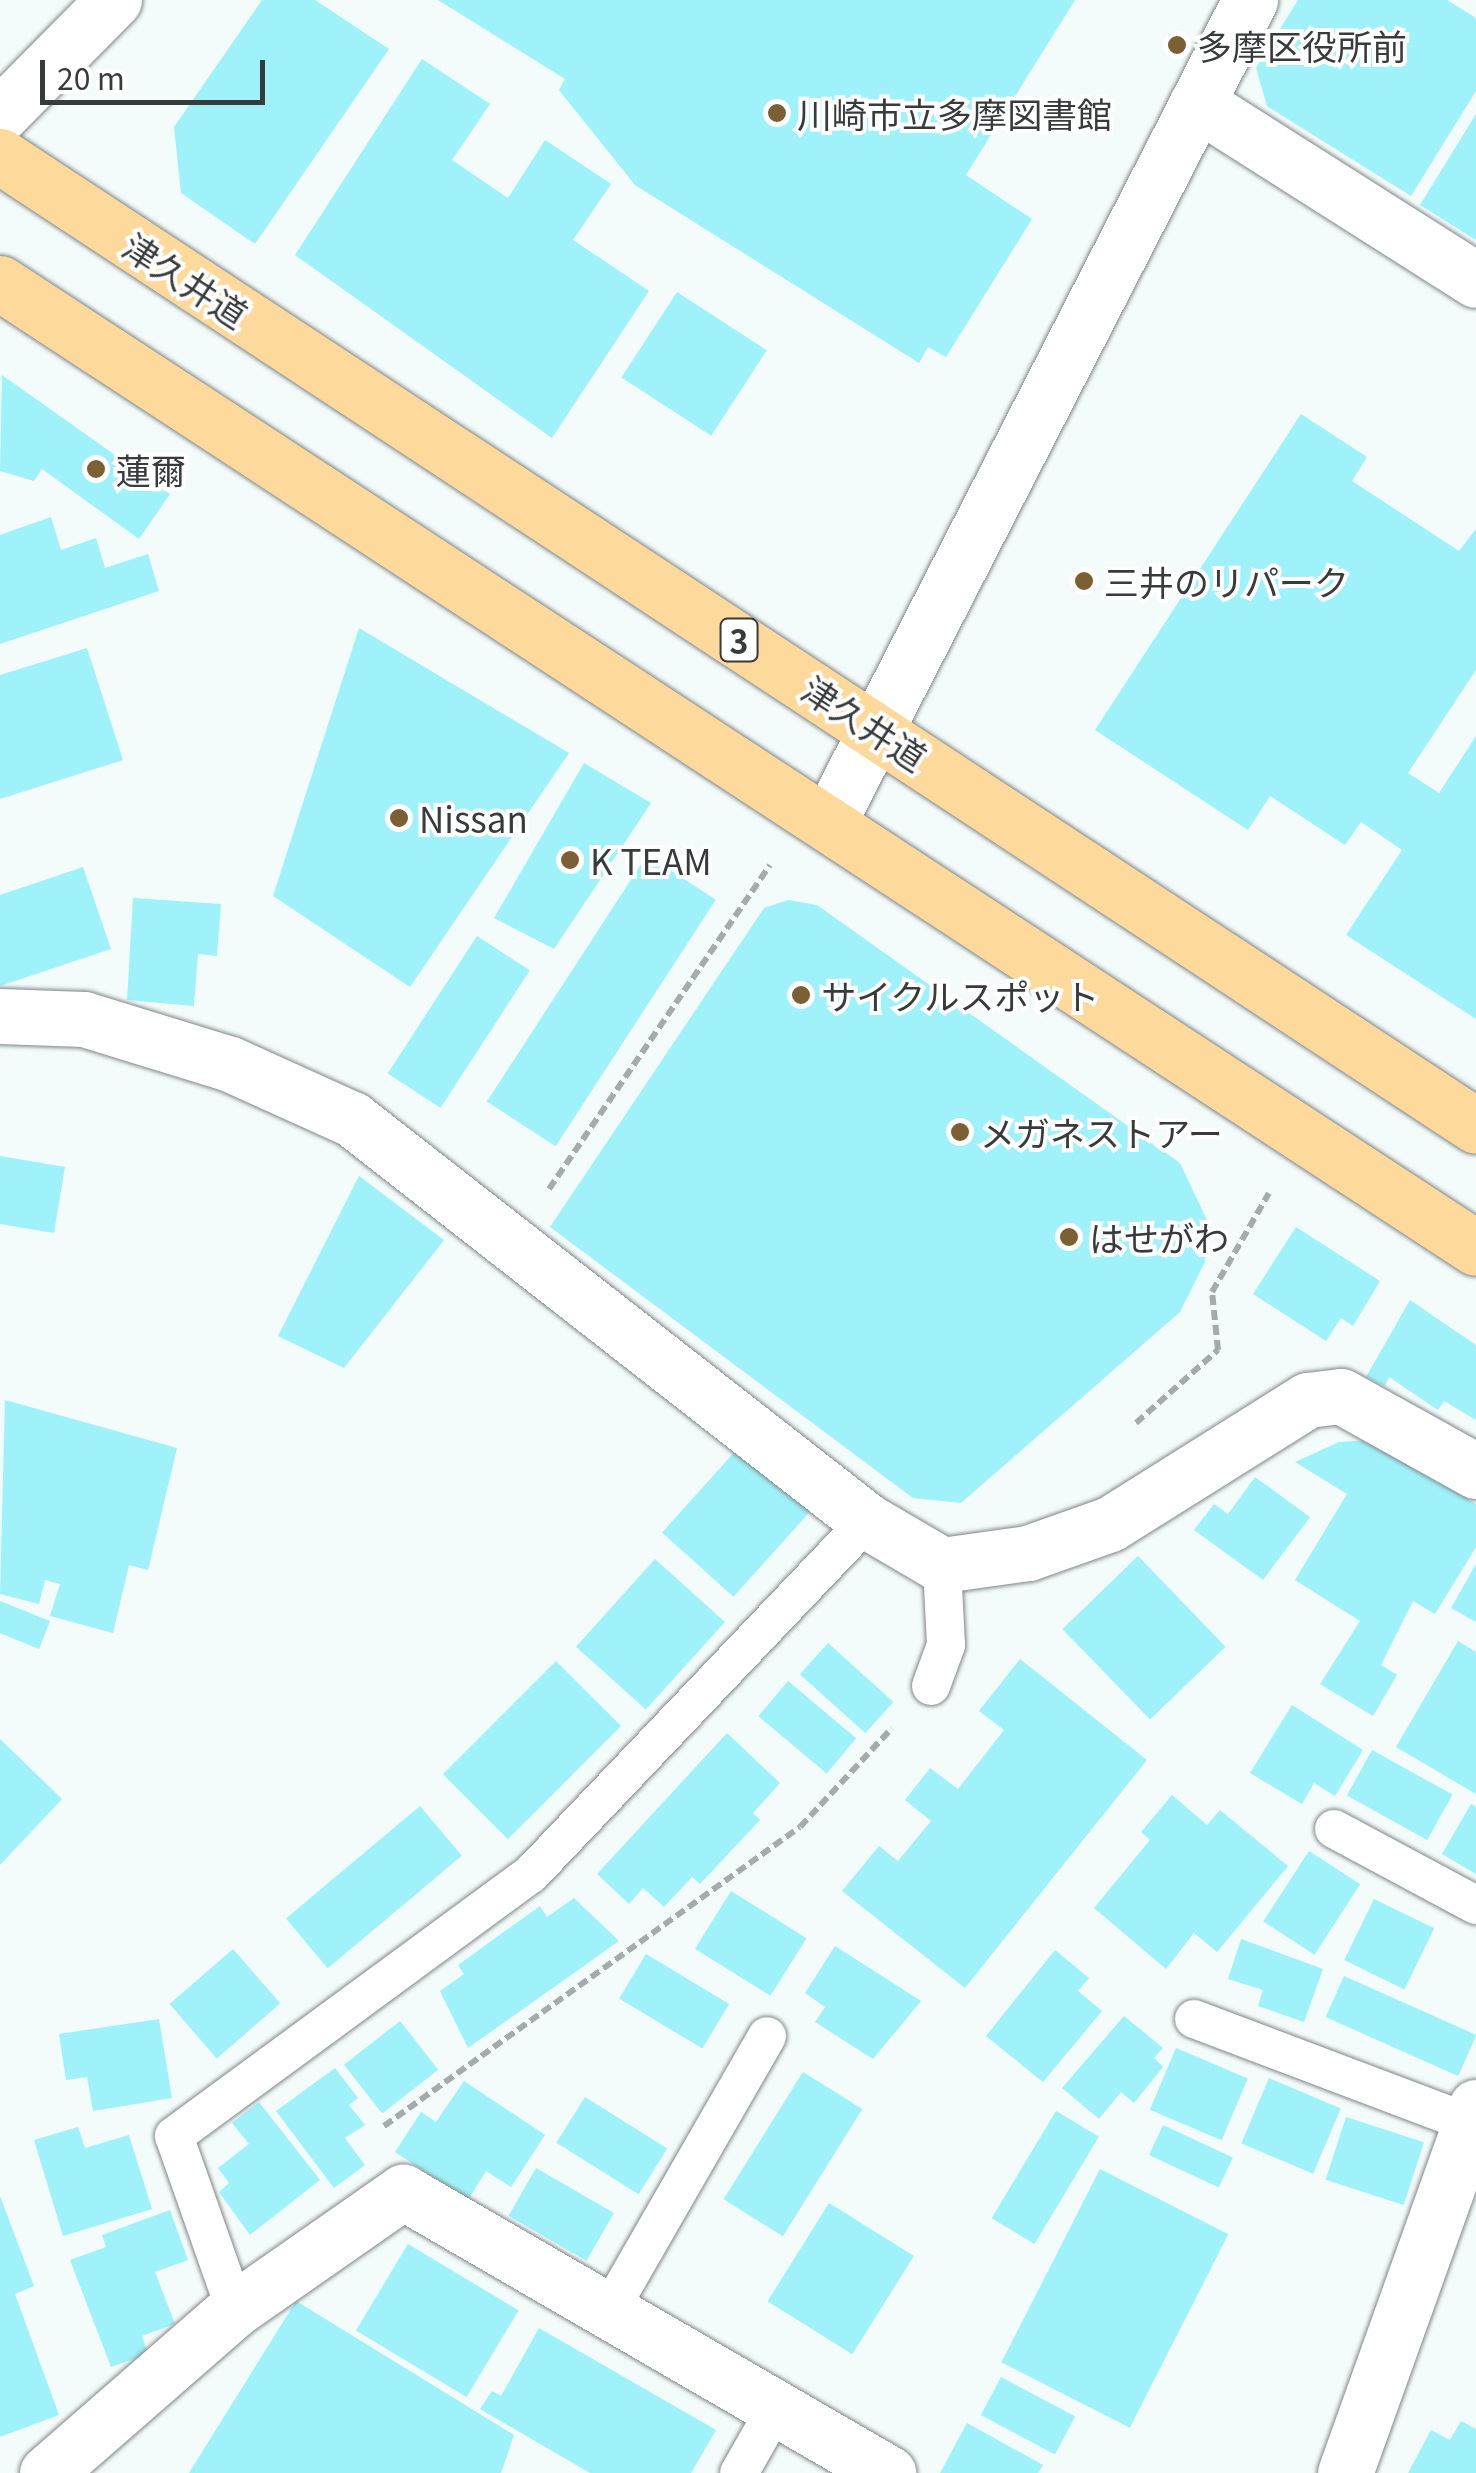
<!DOCTYPE html>
<meta charset="utf-8">
<style>
body{margin:0}
#map{position:relative;width:1476px;height:2473px;overflow:hidden;background:#f3fbfb;font-family:Georgia,"Noto Sans JP",serif}
div>[style]{position:absolute}
.building>*{inset:0;background:#9ff2fa;transform-origin:0 0}
.path>*{height:6px;margin-top:-3px;transform-origin:0;background:repeating-linear-gradient(90deg,#a5abab 0 10px,transparent 0 15px)}
.roads{filter:drop-shadow(0 0 2px #808687) drop-shadow(0 0 2px #808687)}
.lane>*{height:38px;margin:-19px;padding:0 19px;transform-origin:19px;border-radius:19px;background:#fff}
.street>*{height:55px;margin:-27.5px;padding:0 27.5px;transform-origin:27.5px;border-radius:27.5px;background:#fff}
.secondary>*{height:55px;margin:-27.5px;padding:0 27.5px;transform-origin:27.5px;border-radius:27.5px;background:#fff}
.primary>*{height:55px;margin:-27.5px;padding:0 27.5px;transform-origin:27.5px;border-radius:27.5px;background:#fed99c}
.dots>*{width:28px;height:28px;translate:-50% -50%;box-sizing:border-box;border:5px solid #fff;border-radius:50%}
span{translate:-50% -50%;white-space:nowrap;text-align:center;line-height:1.15;-webkit-text-stroke:8px #fff;paint-order:stroke}
.shield-label span{padding:2px 8px;background:#fff;border:2px solid;border-radius:8px;-webkit-text-stroke-width:0}
.shield-label{font-size:32px;color:#383b3c;font-weight:700}
.poi-label{font-size:35px;color:#383b3c}
.left{translate:0 -50%;text-align:left}
.street-label{font-size:35px;color:#383b3c}
.scale{position:absolute;left:40px;top:60px;width:225px;height:45px;box-sizing:border-box;border:5px solid #383b3c;border-top:0;padding-left:12px;font-size:30px;line-height:35px;white-space:nowrap;color:#383b3c;-webkit-text-stroke:8px #fff;paint-order:stroke}
</style>
<div id="map">
<div class="building">
<div style="clip-path:polygon(262px 0,315px 0,389px 49px,255px 244px,181px 193px,174px 127px)"></div>
<div style="clip-path:polygon(438px 0,1075px 0,966px 175px,1032px 219px,946px 357px,928px 347px,919px 363px,635px 185px,559px 90px,565px 79px)"></div>
<div style="clip-path:polygon(1298px 0,1447px 0,1476px 18px,1476px 91px,1411px 196px,1267px 106px,1256px 68px)"></div>
<div style="clip-path:polygon(422px 59px,490px 104px,452px 160px,508px 198px,545px 140px,611px 184px,573px 240px,649px 291px,552px 438px,295px 255px)"></div>
<div style="clip-path:polygon(1476px 114px,1476px 240px,1420px 205px)"></div>
<div style="left:677px;top:292px;width:107px;height:102px;rotate:33deg"></div>
<div style="clip-path:polygon(2px 375px,170px 494px,139px 539px,42px 469px,34px 481px,0 471px)"></div>
<div style="clip-path:polygon(1301px 414px,1367px 457px,1352px 481px,1459px 551px,1476px 529px,1476px 670px,1408px 773px,1439px 793px,1476px 736px,1476px 1019px,1346px 935px,1402px 850px,1361px 822px,1345px 845px,1270px 796px,1248px 830px,1095px 730px)"></div>
<div style="clip-path:polygon(51px 517px,61px 550px,96px 538px,105px 568px,148px 554px,159px 591px,0 644px,0 535px)"></div>
<div style="clip-path:polygon(359px 628px,569px 753px,410px 987px,273px 896px)"></div>
<div style="clip-path:polygon(87px 648px,123px 760px,0 799px,0 675px)"></div>
<div style="clip-path:polygon(584px 763px,651px 803px,554px 949px,494px 918px)"></div>
<div style="left:647px;top:855px;width:82px;height:294px;rotate:33deg"></div>
<div style="clip-path:polygon(83px 867px,111px 949px,0 986px,0 895px)"></div>
<div style="clip-path:polygon(133px 898px,221px 904px,217px 956px,198px 954px,194px 1006px,127px 1000px)"></div>
<div style="clip-path:polygon(788px 900px,817px 905px,1180px 1163px,1207px 1220px,1205px 1262px,1180px 1312px,961px 1503px,913px 1498px,550px 1227px,764px 908px)"></div>
<div style="left:477px;top:936px;width:63px;height:164px;rotate:33deg"></div>
<div style="clip-path:polygon(0 1156px,65px 1167px,54px 1233px,0 1224px)"></div>
<div style="clip-path:polygon(359px 1176px,444px 1240px,344px 1368px,278px 1336px)"></div>
<div style="clip-path:polygon(1296px 1227px,1380px 1281px,1353px 1326px,1341px 1318px,1326px 1341px,1253px 1294px)"></div>
<div style="clip-path:polygon(1410px 1300px,1476px 1345px,1476px 1420px,1444px 1401px,1438px 1410px,1389px 1377px,1385px 1386px,1366px 1377px)"></div>
<div style="clip-path:polygon(5px 1400px,177px 1448px,148px 1570px,129px 1565px,113px 1633px,50px 1616px,60px 1584px,45px 1580px,39px 1604px,0 1594px)"></div>
<div style="clip-path:polygon(1373px 1440px,1476px 1504px,1476px 1547px,1435px 1614px,1413px 1601px,1381px 1665px,1397px 1675px,1373px 1716px,1320px 1684px,1360px 1621px,1295px 1580px,1347px 1494px,1295px 1462px,1339px 1442px)"></div>
<div style="left:739px;top:1447px;width:96px;height:115px;rotate:42deg"></div>
<div style="clip-path:polygon(1255px 1477px,1310px 1517px,1263px 1580px,1194px 1530px,1214px 1504px,1228px 1514px)"></div>
<div style="left:1138px;top:1556px;width:126px;height:105px;rotate:46deg"></div>
<div style="left:655px;top:1559px;width:94px;height:118px;rotate:42deg"></div>
<div style="clip-path:polygon(1476px 1564px,1476px 1622px,1451px 1608px)"></div>
<div style="clip-path:polygon(0 1601px,50px 1621px,39px 1649px,0 1633px)"></div>
<div style="clip-path:polygon(1458px 1641px,1476px 1652px,1476px 1794px,1396px 1747px)"></div>
<div style="left:828px;top:1643px;width:88px;height:42px;rotate:42deg"></div>
<div style="clip-path:polygon(1020px 1659px,1147px 1760px,965px 1988px,842px 1891px,879px 1846px,898px 1861px,931px 1821px,905px 1800px,930px 1768px,958px 1789px,1004px 1730px,979px 1711px)"></div>
<div style="left:556px;top:1661px;width:92px;height:160px;rotate:45deg"></div>
<div style="left:788px;top:1681px;width:89px;height:46px;rotate:40deg"></div>
<div style="clip-path:polygon(1292px 1705px,1363px 1750px,1335px 1796px,1314px 1783px,1302px 1804px,1250px 1773px)"></div>
<div style="clip-path:polygon(727px 1733px,780px 1783px,753px 1813px,760px 1820px,700px 1884px,692px 1877px,664px 1907px,643px 1888px,629px 1904px,597px 1874px)"></div>
<div style="clip-path:polygon(0 1739px,62px 1799px,0 1865px)"></div>
<div style="left:1372px;top:1750px;width:92px;height:52px;rotate:29deg"></div>
<div style="clip-path:polygon(1172px 1795px,1207px 1825px,1220px 1810px,1288px 1866px,1217px 1952px,1194px 1933px,1166px 1969px,1094px 1908px,1150px 1840px,1141px 1832px)"></div>
<div style="clip-path:polygon(1471px 1804px,1476px 1807px,1476px 1874px,1442px 1854px)"></div>
<div style="left:420px;top:1806px;width:65px;height:175px;rotate:50deg"></div>
<div style="left:1309px;top:1851px;width:61px;height:84px;rotate:33deg"></div>
<div style="left:731px;top:1891px;width:89px;height:68px;rotate:32deg"></div>
<div style="clip-path:polygon(574px 1898px,619px 1941px,468px 2048px,440px 1991px,464px 1974px,458px 1965px,540px 1906px,547px 1917px)"></div>
<div style="left:1374px;top:1899px;width:67px;height:68px;rotate:26deg"></div>
<div style="clip-path:polygon(1241px 1939px,1323px 1969px,1304px 2022px,1258px 2006px,1263px 1990px,1228px 1979px)"></div>
<div style="clip-path:polygon(835px 1946px,921px 2001px,873px 2059px,815px 2022px,825px 2007px,805px 1993px)"></div>
<div style="left:233px;top:1949px;width:72px;height:84px;rotate:49deg"></div>
<div style="clip-path:polygon(1055px 1950px,1089px 1978px,1078px 1991px,1102px 2011px,1043px 2082px,986px 2036px)"></div>
<div style="left:646px;top:1954px;width:97px;height:52px;rotate:31deg"></div>
<div style="left:1344px;top:1976px;width:145px;height:45px;rotate:24deg"></div>
<div style="clip-path:polygon(1124px 2016px,1163px 2048px,1154px 2058px,1163px 2067px,1134px 2103px,1121px 2092px,1099px 2119px,1062px 2088px)"></div>
<div style="clip-path:polygon(159px 2019px,172px 2098px,93px 2111px,87px 2077px,66px 2080px,59px 2034px)"></div>
<div style="left:400px;top:2021px;width:62px;height:71px;rotate:52deg"></div>
<div style="left:1176px;top:2048px;width:78px;height:67px;rotate:23deg"></div>
<div style="clip-path:polygon(335px 2068px,358px 2098px,349px 2105px,365px 2125px,345px 2138px,365px 2165px,334px 2188px,276px 2111px)"></div>
<div style="left:803px;top:2072px;width:70px;height:150px;rotate:32deg"></div>
<div style="left:1269px;top:2078px;width:78px;height:71px;rotate:23deg"></div>
<div style="clip-path:polygon(464px 2081px,545px 2135px,511px 2187px,486px 2171px,468px 2200px,395px 2152px,421px 2112px,436px 2122px)"></div>
<div style="left:585px;top:2097px;width:97px;height:54px;rotate:32deg"></div>
<div style="clip-path:polygon(259px 2102px,320px 2180px,250px 2235px,219px 2192px,229px 2183px,218px 2168px,249px 2144px,232px 2123px)"></div>
<div style="left:1056px;top:2111px;width:50px;height:125px;rotate:31deg"></div>
<div style="left:1346px;top:2117px;width:82px;height:66px;rotate:18deg"></div>
<div style="left:1163px;top:2125px;width:77px;height:33px;rotate:25deg"></div>
<div style="clip-path:polygon(78px 2127px,85px 2148px,129px 2135px,152px 2209px,63px 2236px,34px 2140px)"></div>
<div style="left:536px;top:2168px;width:90px;height:55px;rotate:30deg"></div>
<div style="left:1100px;top:2169px;width:144px;height:217px;rotate:27deg"></div>
<div style="clip-path:polygon(0 2196px,34px 2286px,15px 2294px,59px 2415px,0 2437px)"></div>
<div style="left:829px;top:2203px;width:100px;height:116px;rotate:32deg"></div>
<div style="clip-path:polygon(170px 2210px,188px 2260px,155px 2272px,175px 2324px,142px 2336px,148px 2354px,111px 2367px,70px 2260px,106px 2247px,102px 2235px)"></div>
<div style="left:408px;top:2244px;width:129px;height:101px;rotate:31deg"></div>
<div style="clip-path:polygon(296px 2301px,514px 2435px,501px 2473px,189px 2473px)"></div>
<div style="clip-path:polygon(539px 2328px,716px 2430px,691px 2473px,590px 2473px,480px 2409px,492px 2391px,501px 2396px)"></div>
<div style="left:1001px;top:2377px;width:84px;height:43px;rotate:28deg"></div>
<div style="clip-path:polygon(1461px 2421px,1476px 2429px,1476px 2473px,1408px 2473px,1431px 2430px,1450px 2440px)"></div>
<div style="clip-path:polygon(967px 2423px,1043px 2465px,1038px 2473px,940px 2473px)"></div>
</div>
<div class="path">
<div style="left:549px;top:1189px;width:392px;rotate:-55.7deg"></div>
<div style="left:1136px;top:1423px;width:110px;rotate:-41.7deg"></div>
<div style="left:1218px;top:1350px;width:58px;rotate:-95.9deg"></div>
<div style="left:1212px;top:1292px;width:114px;rotate:-60.1deg"></div>
<div style="left:384px;top:2126px;width:512px;rotate:-35.71deg"></div>
<div style="left:800px;top:1827px;width:135px;rotate:-47.1deg"></div>
</div>
<div class="roads">
<div class="lane">
<div style="left:931px;top:1686px;width:44px;rotate:-69.9deg"></div>
<div style="left:946px;top:1645px;width:80px;rotate:-92.9deg"></div>
<div style="left:1334px;top:1829px;width:161px;rotate:28.2deg"></div>
<div style="left:1194px;top:2019px;width:294px;rotate:20.7deg"></div>
<div style="left:235px;top:2309px;width:183px;rotate:-109.4deg"></div>
<div style="left:174px;top:2136px;width:443px;rotate:-36.3deg"></div>
<div style="left:531px;top:1874px;width:487px;rotate:-46.4deg"></div>
<div style="left:609px;top:2311px;width:317px;rotate:-60.1deg"></div>
<div style="left:739px;top:2473px;width:75px;rotate:-60.4deg"></div>
</div>
<div class="street">
<div style="left:1197px;top:103px;width:330px;rotate:32.4deg"></div>
<div style="left:828px;top:823px;width:925px;rotate:-62.85deg"></div>
<div style="left:0;top:1016px;width:84px;rotate:2deg"></div>
<div style="left:84px;top:1019px;width:153px;rotate:17.1deg"></div>
<div style="left:230px;top:1064px;width:134px;rotate:24.3deg"></div>
<div style="left:352px;top:1119px;width:653px;rotate:37.97deg"></div>
<div style="left:867px;top:1521px;width:87px;rotate:30.4deg"></div>
<div style="left:942px;top:1565px;width:87px;rotate:-7.9deg"></div>
<div style="left:1028px;top:1553px;width:87px;rotate:-19.5deg"></div>
<div style="left:1110px;top:1524px;width:234px;rotate:-32.1deg"></div>
<div style="left:1308px;top:1400px;width:33px;rotate:-7deg"></div>
<div style="left:1341px;top:1396px;width:154px;rotate:29.1deg"></div>
<div style="left:47px;top:2473px;width:249px;rotate:-41.1deg"></div>
<div style="left:235px;top:2309px;width:205px;rotate:-34.9deg"></div>
<div style="left:403px;top:2192px;width:561px;rotate:30.09deg"></div>
<div style="left:1345px;top:2473px;width:389px;rotate:-70.3deg"></div>
</div>
<div class="secondary">
<div style="left:0;top:115px;width:162px;rotate:-45.3deg"></div>
</div>
<div class="primary">
<div style="left:0;top:156px;width:1766px;rotate:33.31deg"></div>
<div style="left:0;top:283px;width:1763px;rotate:33.18deg"></div>
</div>
</div>
<div class="dots">
<div style="left:1177px;top:45px;background:#7c5f32"></div>
<div style="left:777px;top:113px;background:#7c5f32"></div>
<div style="left:96px;top:469px;background:#7c5f32"></div>
<div style="left:1084px;top:581px;background:#7c5f32"></div>
<div style="left:399px;top:818px;background:#7c5f32"></div>
<div style="left:570px;top:860px;background:#7c5f32"></div>
<div style="left:801px;top:995px;background:#7c5f32"></div>
<div style="left:960px;top:1132px;background:#7c5f32"></div>
<div style="left:1069px;top:1237px;background:#7c5f32"></div>
</div>
<div class="shield-label">
<span style="left:739px;top:640px">3</span>
</div>
<div class="poi-label">
<span class="left" style="left:1197px;top:45px">多摩区役所前</span>
<span class="left" style="left:797px;top:113px">川崎市立多摩図書館</span>
<span class="left" style="left:116px;top:469px">蓮爾</span>
<span class="left" style="left:1104px;top:581px">三井のリパーク</span>
<span class="left" style="left:419px;top:818px">Nissan</span>
<span class="left" style="left:590px;top:860px">K TEAM</span>
<span class="left" style="left:821px;top:995px">サイクルスポット</span>
<span class="left" style="left:980px;top:1132px">メガネストアー</span>
<span class="left" style="left:1089px;top:1237px">はせがわ</span>
</div>
<div class="street-label">
<span style="left:186px;top:279px;rotate:33deg">津久井道</span>
<span style="left:865px;top:722px;rotate:33deg">津久井道</span>
</div>
<div class="scale">20 m</div>
</div>
